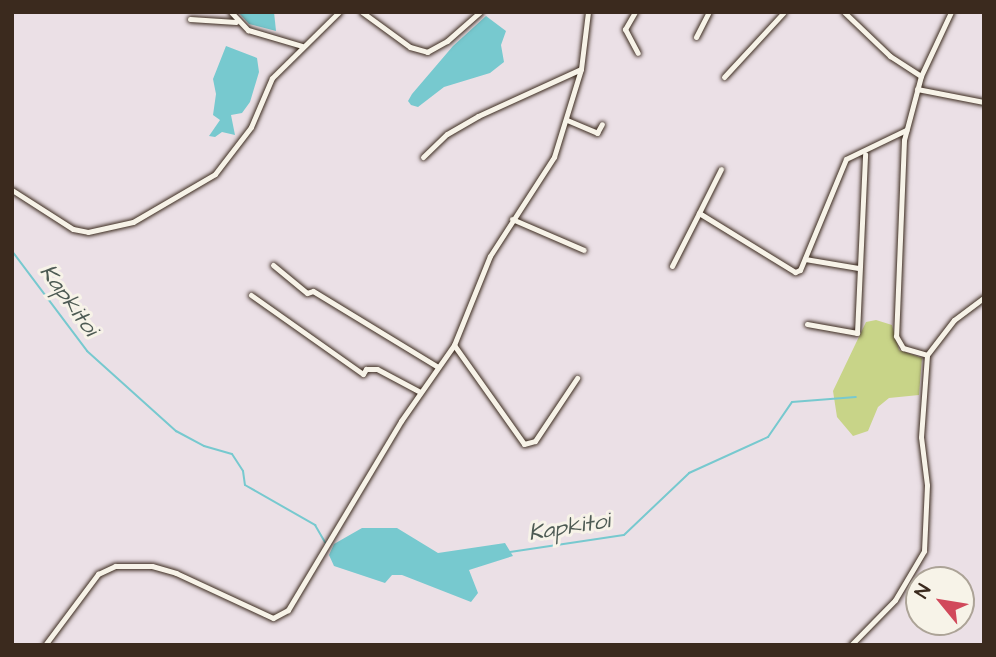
<!DOCTYPE html>
<style>
body{margin:0}
#map{position:relative;width:996px;height:657px;overflow:hidden;background:#ebe0e6;font-family:"Architects Daughter",sans-serif}
div>[style]{position:absolute}
.green>*{inset:0;background:#c8d488}
.water>*{inset:0;background:#77c9cf}
.stream>*{height:2px;margin:-1px;padding:0 1px;transform-origin:1px;border-radius:1px;background:#77c9cf}
.roads{filter:drop-shadow(0 0 2px #3b2a1e) drop-shadow(0 0 2px #3b2a1e)}
.minor>*{height:5px;margin:-2.5px;padding:0 2.5px;transform-origin:2.5px;border-radius:2.5px;background:#f7f3e8}
span{translate:-50% -50%;white-space:nowrap;text-align:center;line-height:1.15;-webkit-text-stroke:6px #f7f3e8;paint-order:stroke}
.water-label{font-size:23px;color:#4d5a53;font-style:italic}
.frame{position:absolute;inset:0;border:14px solid #3b2a1e;pointer-events:none}
.north{position:absolute;left:905px;top:566px;width:70px;height:70px;box-sizing:border-box;background:#f7f3e8;border:2px solid #aca397;border-radius:50%;rotate:300deg;font-size:19px;font-weight:700;line-height:28px;text-align:center;color:#3b2a1e}
.north::after{content:'';display:block;margin:auto;width:24px;height:32px;background:#d1495b;clip-path:polygon(50% 0,100% 100%,50% 72%,0 100%)}
</style>
<div id="map">
<div class="green">
<div style="clip-path:polygon(876px 320px,892px 325px,899px 350px,922px 358px,919px 395px,889px 398px,878px 407px,868px 431px,853px 436px,837px 417px,833px 391px,866px 322px)"></div>
</div>
<div class="water">
<div style="clip-path:polygon(238px 12px,274px 12px,276px 31px,249px 24px)"></div>
<div style="clip-path:polygon(486px 16px,506px 31px,501px 45px,504px 62px,490px 73px,444px 87px,418px 107px,411px 105px,408px 101px,412px 94px,453px 46px)"></div>
<div style="clip-path:polygon(226px 46px,257px 58px,259px 72px,250px 102px,242px 113px,231px 115px,235px 135px,222px 132px,215px 137px,209px 136px,220px 120px,213px 115px,216px 94px,213px 79px)"></div>
<div style="clip-path:polygon(362px 528px,397px 528px,438px 553px,505px 543px,513px 556px,469px 570px,478px 593px,471px 602px,402px 575px,392px 575px,385px 583px,334px 566px,329px 555px,334px 544px)"></div>
</div>
<div class="stream">
<div style="left:12px;top:251px;width:125px;rotate:53.1deg"></div>
<div style="left:87px;top:351px;width:120px;rotate:42deg"></div>
<div style="left:176px;top:431px;width:32px;rotate:28deg"></div>
<div style="left:204px;top:446px;width:29px;rotate:16deg"></div>
<div style="left:232px;top:454px;width:20px;rotate:57deg"></div>
<div style="left:243px;top:471px;width:14px;rotate:82deg"></div>
<div style="left:245px;top:485px;width:81px;rotate:29.7deg"></div>
<div style="left:315px;top:525px;width:20px;rotate:60deg"></div>
<div style="left:510px;top:552px;width:115px;rotate:-8.5deg"></div>
<div style="left:624px;top:535px;width:90px;rotate:-43.6deg"></div>
<div style="left:689px;top:473px;width:87px;rotate:-24.5deg"></div>
<div style="left:768px;top:437px;width:42px;rotate:-55.6deg"></div>
<div style="left:792px;top:402px;width:64px;rotate:-4.5deg"></div>
</div>
<div class="roads">
<div class="minor">
<div style="left:231px;top:12px;width:25px;rotate:47deg"></div>
<div style="left:248px;top:30px;width:56px;rotate:16.5deg"></div>
<div style="left:362px;top:12px;width:59px;rotate:36.1deg"></div>
<div style="left:410px;top:47px;width:18px;rotate:16deg"></div>
<div style="left:427px;top:52px;width:23px;rotate:-29deg"></div>
<div style="left:447px;top:41px;width:44px;rotate:-41.3deg"></div>
<div style="left:635px;top:12px;width:20px;rotate:120deg"></div>
<div style="left:625px;top:29px;width:27px;rotate:62deg"></div>
<div style="left:844px;top:12px;width:64px;rotate:43.7deg"></div>
<div style="left:890px;top:56px;width:37px;rotate:33deg"></div>
<div style="left:921px;top:76px;width:71px;rotate:-64.9deg"></div>
<div style="left:190px;top:19px;width:46px;rotate:3.7deg"></div>
<div style="left:696px;top:37px;width:28px;rotate:-63deg"></div>
<div style="left:921px;top:76px;width:66px;rotate:104.9deg"></div>
<div style="left:904px;top:140px;width:196px;rotate:92.3deg"></div>
<div style="left:896px;top:336px;width:14px;rotate:60deg"></div>
<div style="left:903px;top:348px;width:25px;rotate:16deg"></div>
<div style="left:724px;top:77px;width:88px;rotate:-47.3deg"></div>
<div style="left:917px;top:89px;width:68px;rotate:11deg"></div>
<div style="left:567px;top:120px;width:33px;rotate:23deg"></div>
<div style="left:597px;top:133px;width:10px;rotate:-61deg"></div>
<div style="left:423px;top:157px;width:33px;rotate:-44deg"></div>
<div style="left:447px;top:134px;width:36px;rotate:-30deg"></div>
<div style="left:478px;top:116px;width:113px;rotate:-24.5deg"></div>
<div style="left:12px;top:190px;width:72px;rotate:32.6deg"></div>
<div style="left:73px;top:229px;width:15px;rotate:11deg"></div>
<div style="left:88px;top:232px;width:46px;rotate:-12.5deg"></div>
<div style="left:133px;top:222px;width:95px;rotate:-30.3deg"></div>
<div style="left:215px;top:174px;width:59px;rotate:-52.5deg"></div>
<div style="left:251px;top:127px;width:53px;rotate:-66.8deg"></div>
<div style="left:272px;top:78px;width:94px;rotate:-44.6deg"></div>
<div style="left:699px;top:213px;width:49px;rotate:-63.4deg"></div>
<div style="left:512px;top:219px;width:78px;rotate:23.3deg"></div>
<div style="left:805px;top:259px;width:54px;rotate:9.6deg"></div>
<div style="left:273px;top:265px;width:44px;rotate:39.5deg"></div>
<div style="left:307px;top:293px;width:6px;rotate:-18deg"></div>
<div style="left:313px;top:291px;width:146px;rotate:31.3deg"></div>
<div style="left:672px;top:266px;width:59px;rotate:-63deg"></div>
<div style="left:699px;top:213px;width:113px;rotate:31.6deg"></div>
<div style="left:795px;top:272px;width:5px;rotate:-22deg"></div>
<div style="left:800px;top:270px;width:120px;rotate:-67.5deg"></div>
<div style="left:846px;top:159px;width:67px;rotate:-25.8deg"></div>
<div style="left:251px;top:295px;width:137px;rotate:35.2deg"></div>
<div style="left:363px;top:374px;width:6px;rotate:-59deg"></div>
<div style="left:366px;top:369px;width:11px"></div>
<div style="left:377px;top:369px;width:49px;rotate:28.1deg"></div>
<div style="left:807px;top:324px;width:51px;rotate:10.2deg"></div>
<div style="left:857px;top:333px;width:179px;rotate:-87.4deg"></div>
<div style="left:454px;top:345px;width:121px;rotate:54.7deg"></div>
<div style="left:524px;top:444px;width:11px;rotate:-15deg"></div>
<div style="left:535px;top:441px;width:76px;rotate:-56.3deg"></div>
<div style="left:45px;top:645px;width:89px;rotate:-53.3deg"></div>
<div style="left:98px;top:574px;width:19px;rotate:-25deg"></div>
<div style="left:115px;top:566px;width:37px"></div>
<div style="left:152px;top:566px;width:25px;rotate:16deg"></div>
<div style="left:176px;top:573px;width:107px;rotate:24.9deg"></div>
<div style="left:273px;top:618px;width:17px;rotate:-28deg"></div>
<div style="left:288px;top:610px;width:220px;rotate:-59.1deg"></div>
<div style="left:401px;top:421px;width:93px;rotate:-55.1deg"></div>
<div style="left:454px;top:345px;width:96px;rotate:-68deg"></div>
<div style="left:490px;top:256px;width:118px;rotate:-57.1deg"></div>
<div style="left:554px;top:157px;width:92px;rotate:-72.9deg"></div>
<div style="left:581px;top:69px;width:57px;rotate:-83deg"></div>
<div style="left:851px;top:645px;width:63px;rotate:-45.6deg"></div>
<div style="left:895px;top:600px;width:57px;rotate:-59.4deg"></div>
<div style="left:924px;top:551px;width:66px;rotate:-87.4deg"></div>
<div style="left:927px;top:485px;width:48px;rotate:-97.1deg"></div>
<div style="left:921px;top:437px;width:82px;rotate:-85.8deg"></div>
<div style="left:927px;top:355px;width:44px;rotate:-52.4deg"></div>
<div style="left:954px;top:320px;width:38px;rotate:-37deg"></div>
</div>
</div>
<div class="water-label">
<span style="left:69px;top:300px;rotate:54deg">Kapkitoi</span>
<span style="left:569px;top:527px;rotate:-9deg">Kapkitoi</span>
</div>
<div class="frame"></div>
<div class="north">N</div>
</div>
